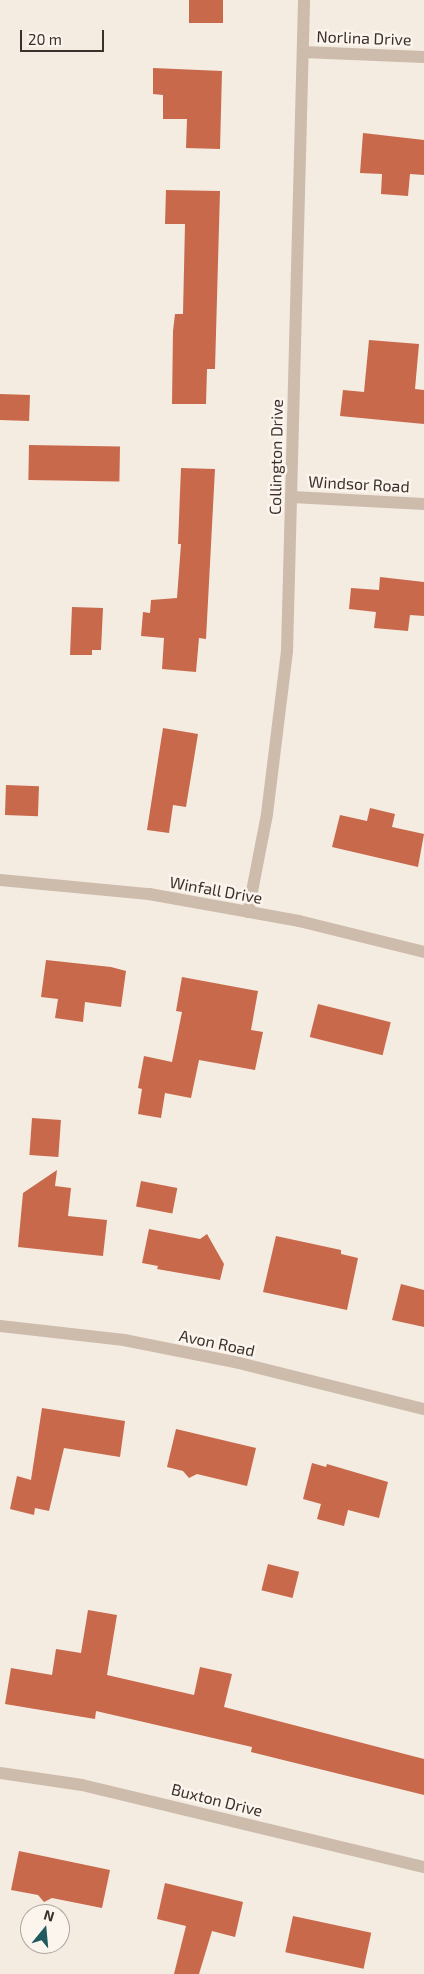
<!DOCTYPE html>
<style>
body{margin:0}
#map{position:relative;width:424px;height:1974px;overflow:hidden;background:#f4ebe1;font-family:"Exo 2",sans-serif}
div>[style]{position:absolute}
.building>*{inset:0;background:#c8694b;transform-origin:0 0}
.street>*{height:12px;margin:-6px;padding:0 6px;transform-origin:6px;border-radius:6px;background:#cdbbac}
span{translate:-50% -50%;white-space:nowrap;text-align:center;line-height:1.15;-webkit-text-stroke:5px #fbf5ee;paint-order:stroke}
.street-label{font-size:16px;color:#3b302b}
.north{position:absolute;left:20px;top:1904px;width:50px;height:50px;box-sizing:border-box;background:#fbf5ee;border:1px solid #aea6a0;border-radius:50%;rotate:17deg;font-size:14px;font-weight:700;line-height:20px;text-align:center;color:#3b302b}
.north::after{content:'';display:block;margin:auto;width:18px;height:22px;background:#1f5a5e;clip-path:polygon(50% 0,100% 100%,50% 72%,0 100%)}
.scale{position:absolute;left:20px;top:30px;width:84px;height:22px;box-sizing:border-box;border:2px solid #3b302b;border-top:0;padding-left:6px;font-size:15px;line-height:18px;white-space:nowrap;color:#3b302b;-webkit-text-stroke:4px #fbf5ee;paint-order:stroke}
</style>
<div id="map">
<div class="building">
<div style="left:189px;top:0;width:34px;height:23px"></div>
<div style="clip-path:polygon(153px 68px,222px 71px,220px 149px,186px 148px,187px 119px,163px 119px,163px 95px,153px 94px)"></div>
<div style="clip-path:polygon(363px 133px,424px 140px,424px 175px,410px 174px,408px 196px,381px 194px,382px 174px,360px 173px)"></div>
<div style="clip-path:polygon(166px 190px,220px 191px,215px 369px,207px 369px,206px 404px,172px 404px,173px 331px,175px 314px,183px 314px,185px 224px,165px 224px)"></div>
<div style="clip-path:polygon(369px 340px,419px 344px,415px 389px,424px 390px,424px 424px,340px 416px,343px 390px,364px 392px)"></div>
<div style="left:0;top:394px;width:30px;height:26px;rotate:2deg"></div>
<div style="left:29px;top:445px;width:91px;height:35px;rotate:1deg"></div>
<div style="clip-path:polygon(181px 468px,215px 469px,206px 639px,199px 638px,196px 672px,162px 669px,164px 638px,141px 636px,143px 612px,150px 613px,151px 600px,177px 598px,181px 544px,178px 544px)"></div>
<div style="clip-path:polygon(380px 577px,424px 582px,424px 616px,410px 615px,408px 631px,374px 628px,376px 612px,349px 609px,351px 588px,379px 590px)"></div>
<div style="clip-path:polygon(72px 607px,103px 608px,101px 650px,92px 650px,92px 655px,70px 655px)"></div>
<div style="clip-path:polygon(163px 728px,198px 734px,186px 807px,173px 805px,169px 833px,147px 830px)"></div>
<div style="left:6px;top:785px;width:33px;height:30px;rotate:2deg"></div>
<div style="clip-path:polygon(370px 808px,395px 814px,392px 827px,424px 834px,418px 867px,332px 847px,340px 815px,367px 821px)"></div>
<div style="clip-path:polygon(46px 960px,111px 967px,126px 971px,121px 1007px,85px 1002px,83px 1022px,55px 1018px,58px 999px,41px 997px)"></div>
<div style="clip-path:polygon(182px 977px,258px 991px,251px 1030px,263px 1032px,255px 1070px,199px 1060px,191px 1098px,165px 1093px,161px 1118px,138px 1114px,142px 1089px,138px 1088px,144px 1056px,172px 1062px,182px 1012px,176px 1011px)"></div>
<div style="left:318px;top:1004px;width:75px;height:34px;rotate:14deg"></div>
<div style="left:32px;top:1118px;width:29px;height:37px;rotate:4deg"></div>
<div style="clip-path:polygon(57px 1170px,55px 1186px,71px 1188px,68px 1216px,107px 1220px,103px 1256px,18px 1247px,23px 1193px)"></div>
<div style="left:141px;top:1181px;width:37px;height:26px;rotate:11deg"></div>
<div style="clip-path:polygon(149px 1229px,200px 1239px,207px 1234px,224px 1264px,220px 1280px,157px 1269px,158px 1266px,142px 1263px)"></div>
<div style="clip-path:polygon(276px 1236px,341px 1250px,341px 1254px,358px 1258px,347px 1310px,263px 1292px)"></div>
<div style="clip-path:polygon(401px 1284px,424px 1290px,424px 1327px,392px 1320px)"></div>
<div style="clip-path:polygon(42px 1408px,125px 1421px,120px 1457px,64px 1448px,49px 1511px,35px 1508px,34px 1515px,10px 1509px,17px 1476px,31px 1480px)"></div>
<div style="clip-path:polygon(176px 1429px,256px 1448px,247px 1486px,197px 1474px,189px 1478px,183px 1471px,167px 1467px)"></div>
<div style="clip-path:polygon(312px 1463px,326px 1467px,327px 1464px,388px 1482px,379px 1518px,348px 1510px,344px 1526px,317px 1519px,321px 1504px,303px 1499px)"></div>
<div style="left:268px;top:1564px;width:32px;height:27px;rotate:14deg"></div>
<div style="clip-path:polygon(88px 1610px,117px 1615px,107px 1675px,194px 1695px,200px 1667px,232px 1674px,224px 1707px,424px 1759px,424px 1795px,251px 1752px,252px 1747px,96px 1711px,95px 1719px,5px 1704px,11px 1668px,52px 1675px,56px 1649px,81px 1653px)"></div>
<div style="clip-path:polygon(19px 1851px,110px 1870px,102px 1908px,52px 1898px,44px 1902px,38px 1895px,11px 1890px)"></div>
<div style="clip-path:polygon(165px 1883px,243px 1902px,235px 1937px,212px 1931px,199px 1974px,174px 1974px,186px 1926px,157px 1919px)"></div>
<div style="left:293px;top:1916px;width:80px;height:37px;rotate:12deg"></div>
</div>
<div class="street">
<div style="left:303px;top:52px;width:121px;rotate:2.4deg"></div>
<div style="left:292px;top:497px;width:132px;rotate:3deg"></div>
<div style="left:0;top:880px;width:150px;rotate:5.4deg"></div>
<div style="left:149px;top:894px;width:152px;rotate:10.2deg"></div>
<div style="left:299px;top:921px;width:129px;rotate:13.9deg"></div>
<div style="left:248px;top:912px;width:100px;rotate:-79deg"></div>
<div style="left:267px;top:814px;width:164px;rotate:-83deg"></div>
<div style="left:287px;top:651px;width:651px;rotate:-88.5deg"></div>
<div style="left:0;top:1326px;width:125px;rotate:6.4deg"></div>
<div style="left:124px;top:1340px;width:117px;rotate:11.3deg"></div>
<div style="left:239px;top:1363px;width:191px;rotate:14deg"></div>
<div style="left:0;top:1773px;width:83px;rotate:8.3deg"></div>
<div style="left:82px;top:1785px;width:352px;rotate:13.5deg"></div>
</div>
<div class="street-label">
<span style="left:364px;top:38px;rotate:2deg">Norlina Drive</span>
<span style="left:276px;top:457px;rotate:-89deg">Collington Drive</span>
<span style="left:359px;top:484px;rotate:3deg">Windsor Road</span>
<span style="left:216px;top:890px;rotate:10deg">Winfall Drive</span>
<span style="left:217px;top:1343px;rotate:12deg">Avon Road</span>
<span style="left:217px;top:1800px;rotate:14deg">Buxton Drive</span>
</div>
<div class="north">N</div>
<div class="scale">20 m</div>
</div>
